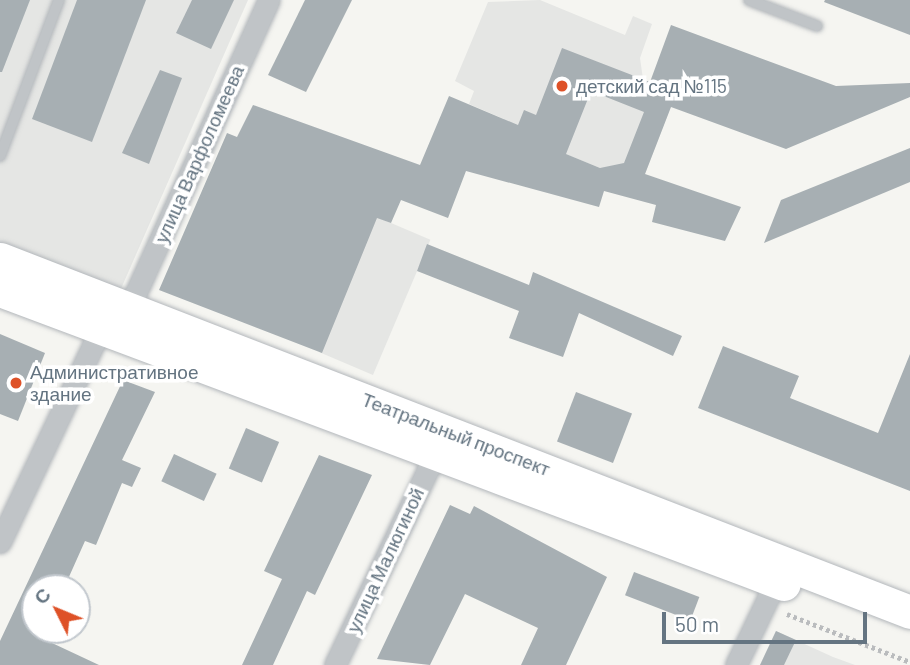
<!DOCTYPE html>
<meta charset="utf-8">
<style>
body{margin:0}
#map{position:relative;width:910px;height:665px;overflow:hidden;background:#f5f5f1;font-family:Barlow,sans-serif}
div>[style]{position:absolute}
.built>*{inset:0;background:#e5e6e4;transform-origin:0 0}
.building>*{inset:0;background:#a7afb3;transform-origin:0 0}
.path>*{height:4.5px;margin-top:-2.25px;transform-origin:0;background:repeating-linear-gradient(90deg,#babcbe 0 3.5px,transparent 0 7px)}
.roads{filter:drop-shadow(0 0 2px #b3b7bb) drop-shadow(0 0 2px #b3b7bb)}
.service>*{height:10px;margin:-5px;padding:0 5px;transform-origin:5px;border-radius:5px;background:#c0c4c7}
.minor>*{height:21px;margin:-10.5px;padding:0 10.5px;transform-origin:10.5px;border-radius:10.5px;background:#c0c4c7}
.primary>*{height:33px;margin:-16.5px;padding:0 16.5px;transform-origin:16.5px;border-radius:16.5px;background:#fff}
.dots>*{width:19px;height:19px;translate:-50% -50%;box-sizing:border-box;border:4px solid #fff;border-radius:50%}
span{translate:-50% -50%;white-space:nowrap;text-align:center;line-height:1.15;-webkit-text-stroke:7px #fff;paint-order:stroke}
.poi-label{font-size:19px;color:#647481}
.left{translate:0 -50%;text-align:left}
.street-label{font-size:19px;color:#647481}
.north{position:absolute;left:21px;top:574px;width:70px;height:70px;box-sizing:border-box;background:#fff;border:2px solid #c1c7cd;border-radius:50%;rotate:313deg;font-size:19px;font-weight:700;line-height:28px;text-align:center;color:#647481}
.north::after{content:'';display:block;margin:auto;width:24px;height:32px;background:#de5127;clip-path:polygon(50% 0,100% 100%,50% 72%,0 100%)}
.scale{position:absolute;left:662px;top:612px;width:205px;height:32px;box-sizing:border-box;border:4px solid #647481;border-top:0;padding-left:9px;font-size:21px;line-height:24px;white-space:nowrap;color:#647481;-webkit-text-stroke:5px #fff;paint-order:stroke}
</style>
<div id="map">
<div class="built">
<div style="clip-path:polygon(0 0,248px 0,120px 291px,0 244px)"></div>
<div style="clip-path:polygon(540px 0,625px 35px,633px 16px,652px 24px,640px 58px,643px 79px,676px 93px,645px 174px,600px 168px,502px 128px,504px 119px,469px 104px,474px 91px,455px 81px,488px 2px)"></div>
<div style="left:377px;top:217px;width:58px;height:147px;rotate:23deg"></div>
<div style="clip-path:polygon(776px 631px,833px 657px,855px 665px,760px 665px)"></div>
</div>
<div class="building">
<div style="clip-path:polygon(0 0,30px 0,2px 72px,0 72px)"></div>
<div style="clip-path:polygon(77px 0,146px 0,92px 142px,32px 119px)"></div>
<div style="clip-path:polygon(192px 0,234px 0,211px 49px,176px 33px)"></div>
<div style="clip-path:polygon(305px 0,352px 0,306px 92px,268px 75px)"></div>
<div style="clip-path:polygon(825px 0,910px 0,910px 35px,824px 2px)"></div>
<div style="clip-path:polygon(evenodd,671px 25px,836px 86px,910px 83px,910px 97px,786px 149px,671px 107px,645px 174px,741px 207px,725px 241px,652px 222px,656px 205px,604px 191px,599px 207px,466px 171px,448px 218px,401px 200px,391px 223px,377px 218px,322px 353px,159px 290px,227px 133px,237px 137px,253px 105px,420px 165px,449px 96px,518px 125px,524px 110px,536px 115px,562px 48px,650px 82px,671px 25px,591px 91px,644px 112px,624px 163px,600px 168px,566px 154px,591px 91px)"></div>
<div style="clip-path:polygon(160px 70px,182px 78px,149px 164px,122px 153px)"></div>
<div style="clip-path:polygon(910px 148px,910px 182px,764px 243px,781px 200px)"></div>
<div style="clip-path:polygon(427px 244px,529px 285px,533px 272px,682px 336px,673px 356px,579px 313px,563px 357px,509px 338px,519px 311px,417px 271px)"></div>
<div style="clip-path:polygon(0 334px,45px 353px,18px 421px,0 414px)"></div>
<div style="clip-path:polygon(723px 346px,799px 376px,790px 398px,878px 433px,910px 354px,910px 491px,698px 408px)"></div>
<div style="clip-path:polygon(123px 380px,155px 392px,122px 460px,141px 468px,132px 487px,122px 483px,96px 545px,85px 541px,64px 588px,35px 588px,35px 635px,99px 665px,0 665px,0 641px)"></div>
<div style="left:576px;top:392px;width:60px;height:53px;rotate:21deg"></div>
<div style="left:246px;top:428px;width:36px;height:44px;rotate:23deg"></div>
<div style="left:174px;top:454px;width:47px;height:30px;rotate:25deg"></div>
<div style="clip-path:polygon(319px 455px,372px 475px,315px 595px,307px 591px,273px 665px,242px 665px,282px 579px,264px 571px)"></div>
<div style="clip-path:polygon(450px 505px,470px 514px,474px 506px,607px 577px,566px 665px,521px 665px,538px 628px,465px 594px,430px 665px,377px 659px)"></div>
<div style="left:634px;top:572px;width:70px;height:25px;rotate:21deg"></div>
<div style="clip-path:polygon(776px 631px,796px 640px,784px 665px,760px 665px)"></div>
</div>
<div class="path">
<div style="left:787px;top:614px;width:132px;rotate:21.3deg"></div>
</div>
<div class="roads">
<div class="service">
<div style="left:749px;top:0;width:73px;rotate:20.9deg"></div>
<div style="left:0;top:156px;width:167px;rotate:-69.3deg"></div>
</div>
<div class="minor">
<div style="left:129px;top:308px;width:338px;rotate:-65.6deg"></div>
<div style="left:0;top:542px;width:237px;rotate:-64.7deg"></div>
<div style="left:335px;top:665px;width:233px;rotate:-64.6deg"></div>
<div style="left:736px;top:665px;width:93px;rotate:-64.5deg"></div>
</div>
<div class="primary">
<div style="left:0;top:259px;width:976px;rotate:21.2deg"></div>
<div style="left:0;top:290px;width:837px;rotate:20.56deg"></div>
</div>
</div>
<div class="dots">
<div style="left:562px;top:86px;background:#de5127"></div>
<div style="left:16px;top:383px;background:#de5127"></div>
</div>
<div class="poi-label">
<span class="left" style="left:576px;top:86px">детский сад №115</span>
<span class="left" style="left:30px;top:383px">Административное<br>здание</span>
</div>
<div class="street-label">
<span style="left:199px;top:154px;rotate:-66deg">улица Варфоломеева</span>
<span style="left:456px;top:434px;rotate:21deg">Театральный проспект</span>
<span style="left:385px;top:560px;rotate:-65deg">улица Малюгиной</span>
</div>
<div class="north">С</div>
<div class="scale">50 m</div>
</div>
